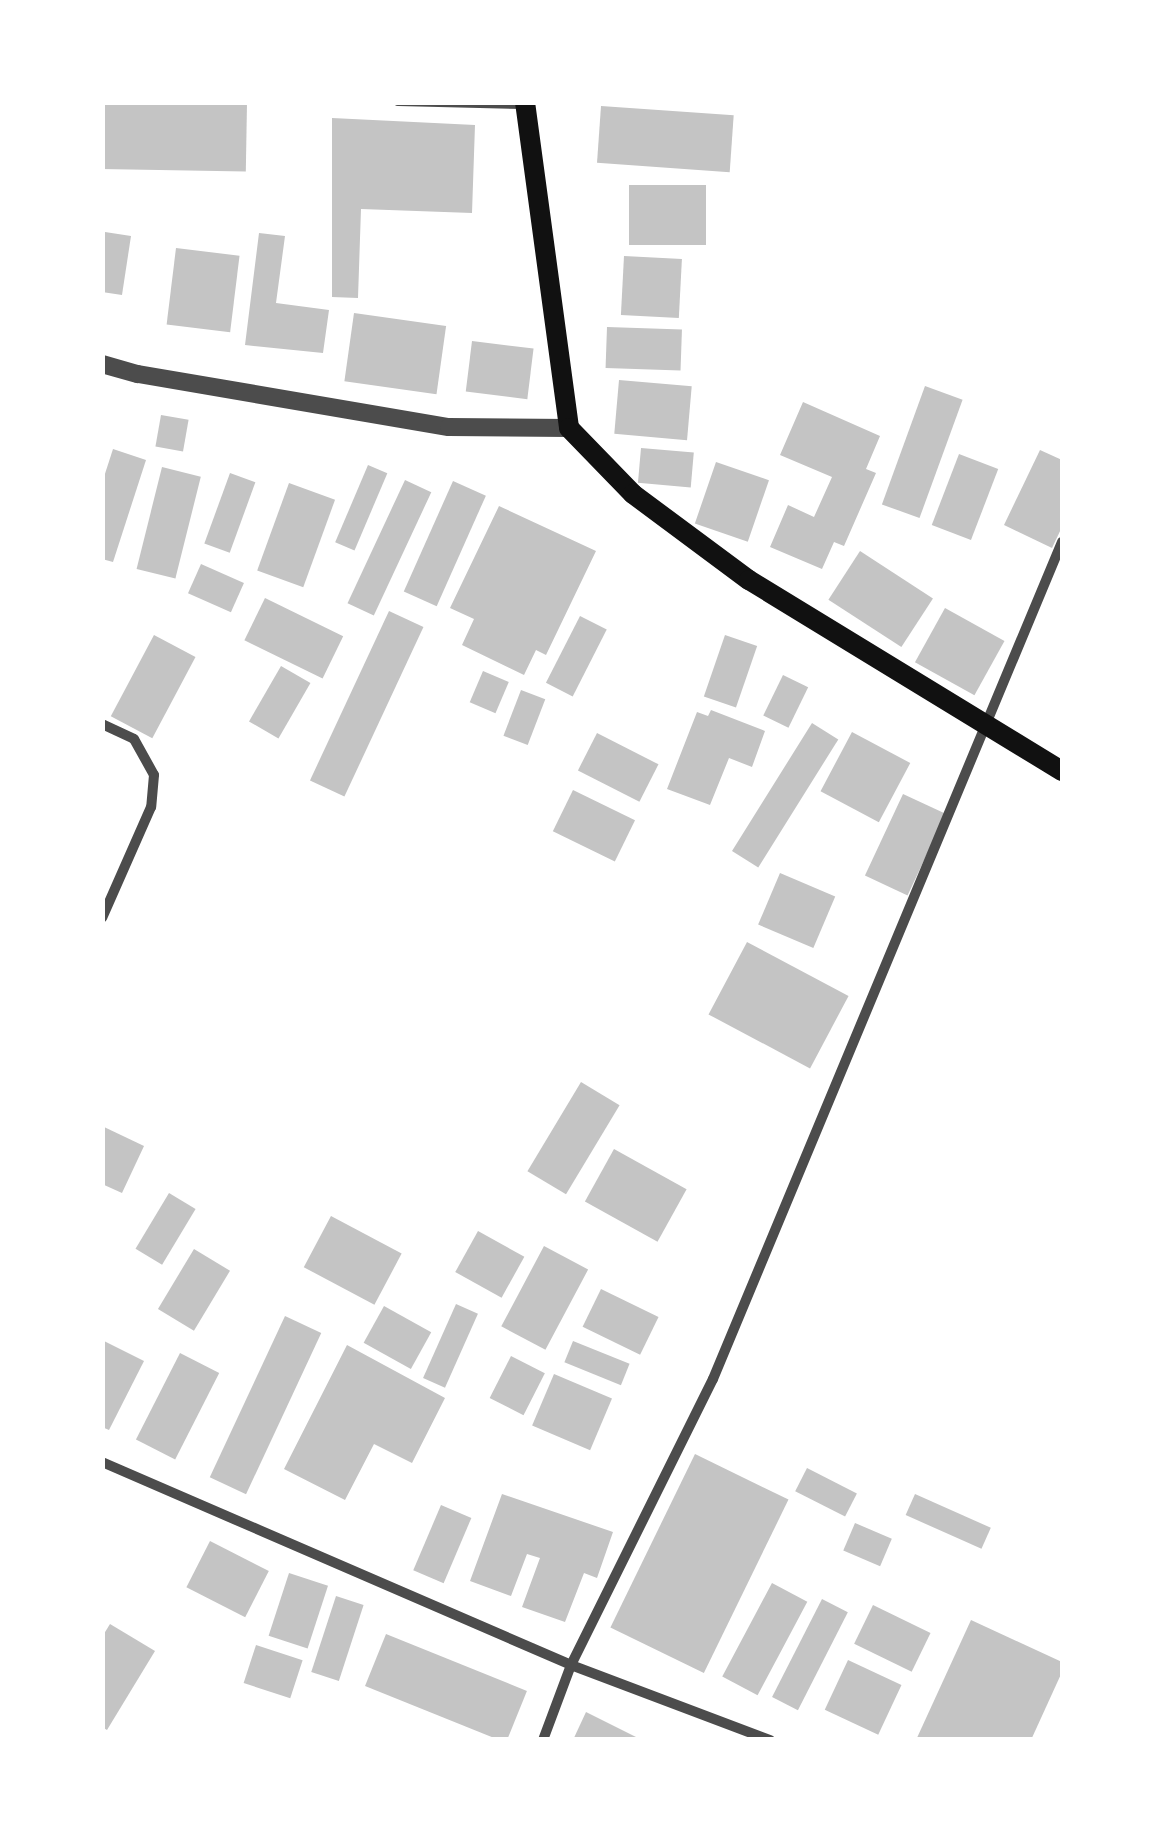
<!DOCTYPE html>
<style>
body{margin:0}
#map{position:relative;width:1165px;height:1842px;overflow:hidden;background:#fff;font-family:"Sofia Sans Condensed",sans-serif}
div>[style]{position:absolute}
.building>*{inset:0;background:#c4c4c4;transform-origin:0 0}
.service>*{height:8px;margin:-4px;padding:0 4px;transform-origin:4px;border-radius:4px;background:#4c4c4c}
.minor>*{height:10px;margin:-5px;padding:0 5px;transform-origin:5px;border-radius:5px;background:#4c4c4c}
.tertiary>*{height:18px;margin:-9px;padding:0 9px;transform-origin:9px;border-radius:9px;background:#4c4c4c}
.secondary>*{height:20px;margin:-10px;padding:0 10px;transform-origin:10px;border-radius:10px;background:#111}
span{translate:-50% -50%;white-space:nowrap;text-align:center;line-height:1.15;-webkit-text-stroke:9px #fff;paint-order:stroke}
.frame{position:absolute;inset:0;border:105px solid #fff;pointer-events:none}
</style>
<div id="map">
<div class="building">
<div style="left:102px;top:102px;width:145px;height:67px;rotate:1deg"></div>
<div style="left:601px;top:106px;width:133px;height:57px;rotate:4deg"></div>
<div style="clip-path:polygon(332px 118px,475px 125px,472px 213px,361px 209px,358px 298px,332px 297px)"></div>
<div style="left:629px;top:185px;width:77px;height:60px"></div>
<div style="clip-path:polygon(105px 232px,131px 236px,122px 295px,102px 292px)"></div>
<div style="clip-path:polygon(259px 233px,285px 236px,276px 303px,329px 310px,323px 353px,245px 345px)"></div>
<div style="left:176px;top:248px;width:64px;height:77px;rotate:7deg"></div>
<div style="left:624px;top:256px;width:58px;height:59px;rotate:3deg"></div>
<div style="left:354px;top:313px;width:93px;height:69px;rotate:8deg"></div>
<div style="left:607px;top:327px;width:75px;height:41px;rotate:2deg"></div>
<div style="left:472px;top:341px;width:62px;height:51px;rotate:7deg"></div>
<div style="left:619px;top:380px;width:73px;height:54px;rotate:5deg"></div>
<div style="left:925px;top:386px;width:40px;height:126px;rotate:20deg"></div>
<div style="clip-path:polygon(803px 402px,880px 436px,866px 469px,876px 473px,844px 546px,834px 542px,822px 569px,770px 547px,788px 505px,814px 517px,832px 477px,780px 455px)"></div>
<div style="left:161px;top:415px;width:28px;height:32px;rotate:10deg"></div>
<div style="left:641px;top:448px;width:53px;height:35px;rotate:5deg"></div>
<div style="clip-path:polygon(113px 449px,146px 460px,113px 562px,102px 559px,102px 483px)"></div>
<div style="clip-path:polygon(1040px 450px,1062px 460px,1062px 527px,1052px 548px,1004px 525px)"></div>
<div style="left:959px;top:454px;width:42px;height:76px;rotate:21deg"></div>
<div style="left:716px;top:462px;width:56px;height:65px;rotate:19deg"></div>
<div style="left:368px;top:465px;width:21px;height:84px;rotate:23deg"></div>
<div style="left:162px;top:467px;width:40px;height:105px;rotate:14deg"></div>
<div style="left:230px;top:473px;width:27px;height:75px;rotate:20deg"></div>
<div style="left:405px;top:480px;width:29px;height:136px;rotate:25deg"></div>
<div style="left:453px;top:481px;width:36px;height:121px;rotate:24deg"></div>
<div style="left:289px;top:483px;width:49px;height:93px;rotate:20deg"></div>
<div style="clip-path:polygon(499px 506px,596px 551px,546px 655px,536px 650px,524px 675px,462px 645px,474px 619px,450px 608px)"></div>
<div style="left:860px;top:551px;width:87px;height:58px;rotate:33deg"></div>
<div style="left:201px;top:564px;width:47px;height:32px;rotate:24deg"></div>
<div style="left:265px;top:598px;width:87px;height:47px;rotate:26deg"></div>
<div style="left:945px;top:608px;width:68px;height:62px;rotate:29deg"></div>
<div style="left:389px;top:611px;width:38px;height:187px;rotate:25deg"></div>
<div style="left:580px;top:616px;width:30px;height:75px;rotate:27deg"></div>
<div style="left:154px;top:635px;width:47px;height:92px;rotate:28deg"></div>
<div style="left:725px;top:635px;width:34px;height:65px;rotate:19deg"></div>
<div style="left:281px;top:666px;width:34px;height:64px;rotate:30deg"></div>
<div style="left:483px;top:671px;width:28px;height:34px;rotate:23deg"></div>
<div style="left:783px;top:675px;width:28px;height:45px;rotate:26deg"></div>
<div style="left:521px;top:690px;width:26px;height:49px;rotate:21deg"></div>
<div style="clip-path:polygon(711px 710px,765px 731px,752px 767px,729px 758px,710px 805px,667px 789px,697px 712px,708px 716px)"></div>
<div style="left:812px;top:723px;width:31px;height:151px;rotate:32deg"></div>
<div style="left:852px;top:732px;width:66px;height:67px;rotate:28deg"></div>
<div style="left:597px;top:733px;width:69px;height:42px;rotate:27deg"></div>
<div style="left:573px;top:790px;width:69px;height:46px;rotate:26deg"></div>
<div style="left:903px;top:794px;width:47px;height:90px;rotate:25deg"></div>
<div style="left:780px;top:873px;width:60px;height:56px;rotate:23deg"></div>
<div style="left:747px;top:942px;width:115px;height:82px;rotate:28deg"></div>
<div style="left:581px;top:1082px;width:45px;height:104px;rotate:31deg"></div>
<div style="clip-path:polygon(102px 1126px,144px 1146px,122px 1193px,102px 1184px)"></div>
<div style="left:614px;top:1149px;width:83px;height:60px;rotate:29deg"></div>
<div style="left:169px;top:1193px;width:31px;height:65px;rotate:31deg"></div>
<div style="left:331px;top:1216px;width:80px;height:58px;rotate:28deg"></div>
<div style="left:478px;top:1231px;width:53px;height:47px;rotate:29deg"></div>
<div style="left:544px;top:1246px;width:50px;height:91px;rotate:28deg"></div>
<div style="left:194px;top:1249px;width:42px;height:70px;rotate:31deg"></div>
<div style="left:601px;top:1289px;width:64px;height:42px;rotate:26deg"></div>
<div style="left:456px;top:1304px;width:24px;height:81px;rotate:24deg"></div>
<div style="left:384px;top:1306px;width:54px;height:42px;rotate:29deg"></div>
<div style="left:285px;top:1316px;width:40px;height:178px;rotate:25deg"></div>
<div style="clip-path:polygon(102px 1340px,144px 1361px,109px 1430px,102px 1427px)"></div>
<div style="left:573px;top:1341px;width:61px;height:23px;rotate:22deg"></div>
<div style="clip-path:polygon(347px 1345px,445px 1398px,412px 1463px,374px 1444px,345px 1500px,284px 1469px)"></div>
<div style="left:180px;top:1353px;width:44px;height:97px;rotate:27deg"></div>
<div style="left:511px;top:1356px;width:38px;height:47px;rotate:27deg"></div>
<div style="left:554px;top:1374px;width:63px;height:56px;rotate:23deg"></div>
<div style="left:695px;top:1454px;width:104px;height:193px;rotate:26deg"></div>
<div style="left:807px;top:1468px;width:56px;height:26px;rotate:27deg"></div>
<div style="clip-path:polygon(502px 1494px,613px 1532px,597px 1578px,584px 1573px,565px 1622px,522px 1607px,540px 1558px,527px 1554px,511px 1596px,470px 1581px)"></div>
<div style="left:915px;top:1494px;width:83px;height:23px;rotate:24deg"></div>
<div style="left:441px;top:1505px;width:33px;height:71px;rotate:23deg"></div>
<div style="left:855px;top:1523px;width:40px;height:30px;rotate:23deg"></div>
<div style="left:210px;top:1541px;width:66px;height:52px;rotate:27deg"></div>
<div style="left:289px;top:1573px;width:41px;height:66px;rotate:18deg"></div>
<div style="left:772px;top:1583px;width:40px;height:106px;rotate:28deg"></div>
<div style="left:336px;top:1596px;width:29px;height:80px;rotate:18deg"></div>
<div style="left:822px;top:1599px;width:29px;height:110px;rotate:27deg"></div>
<div style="left:873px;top:1605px;width:64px;height:43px;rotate:26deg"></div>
<div style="clip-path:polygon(971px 1620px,1062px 1662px,1062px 1672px,1031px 1740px,916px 1740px)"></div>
<div style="clip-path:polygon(110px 1624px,155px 1651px,107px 1730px,102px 1727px,102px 1637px)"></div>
<div style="left:386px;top:1634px;width:152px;height:56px;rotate:22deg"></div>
<div style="left:256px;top:1645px;width:49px;height:40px;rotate:18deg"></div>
<div style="left:848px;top:1660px;width:59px;height:55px;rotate:25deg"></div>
<div style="clip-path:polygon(586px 1712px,642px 1740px,573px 1740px)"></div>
</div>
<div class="service">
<div style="left:398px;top:102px;width:126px;rotate:1.4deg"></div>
</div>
<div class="minor">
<div style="left:102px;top:724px;width:35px;rotate:25deg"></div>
<div style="left:134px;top:739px;width:41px;rotate:60.9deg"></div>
<div style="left:154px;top:775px;width:32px;rotate:95deg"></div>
<div style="left:151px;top:807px;width:121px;rotate:113.8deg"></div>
<div style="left:102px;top:1462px;width:511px;rotate:23.4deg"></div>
<div style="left:571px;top:1665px;width:213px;rotate:20.7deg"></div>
<div style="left:543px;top:1740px;width:80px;rotate:-69.5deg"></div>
<div style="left:571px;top:1665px;width:319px;rotate:-63.6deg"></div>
<div style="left:713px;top:1379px;width:907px;rotate:-67.37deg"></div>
</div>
<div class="tertiary">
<div style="left:102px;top:364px;width:37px;rotate:16deg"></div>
<div style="left:138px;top:374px;width:315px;rotate:9.7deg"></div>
<div style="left:449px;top:427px;width:120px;rotate:0.5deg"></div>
</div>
<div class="secondary">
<div style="left:525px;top:102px;width:329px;rotate:82.3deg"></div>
<div style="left:569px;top:428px;width:92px;rotate:45.9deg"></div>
<div style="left:633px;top:494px;width:144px;rotate:36.6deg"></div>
<div style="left:749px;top:580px;width:367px;rotate:31.4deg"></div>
</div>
<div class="frame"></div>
</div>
